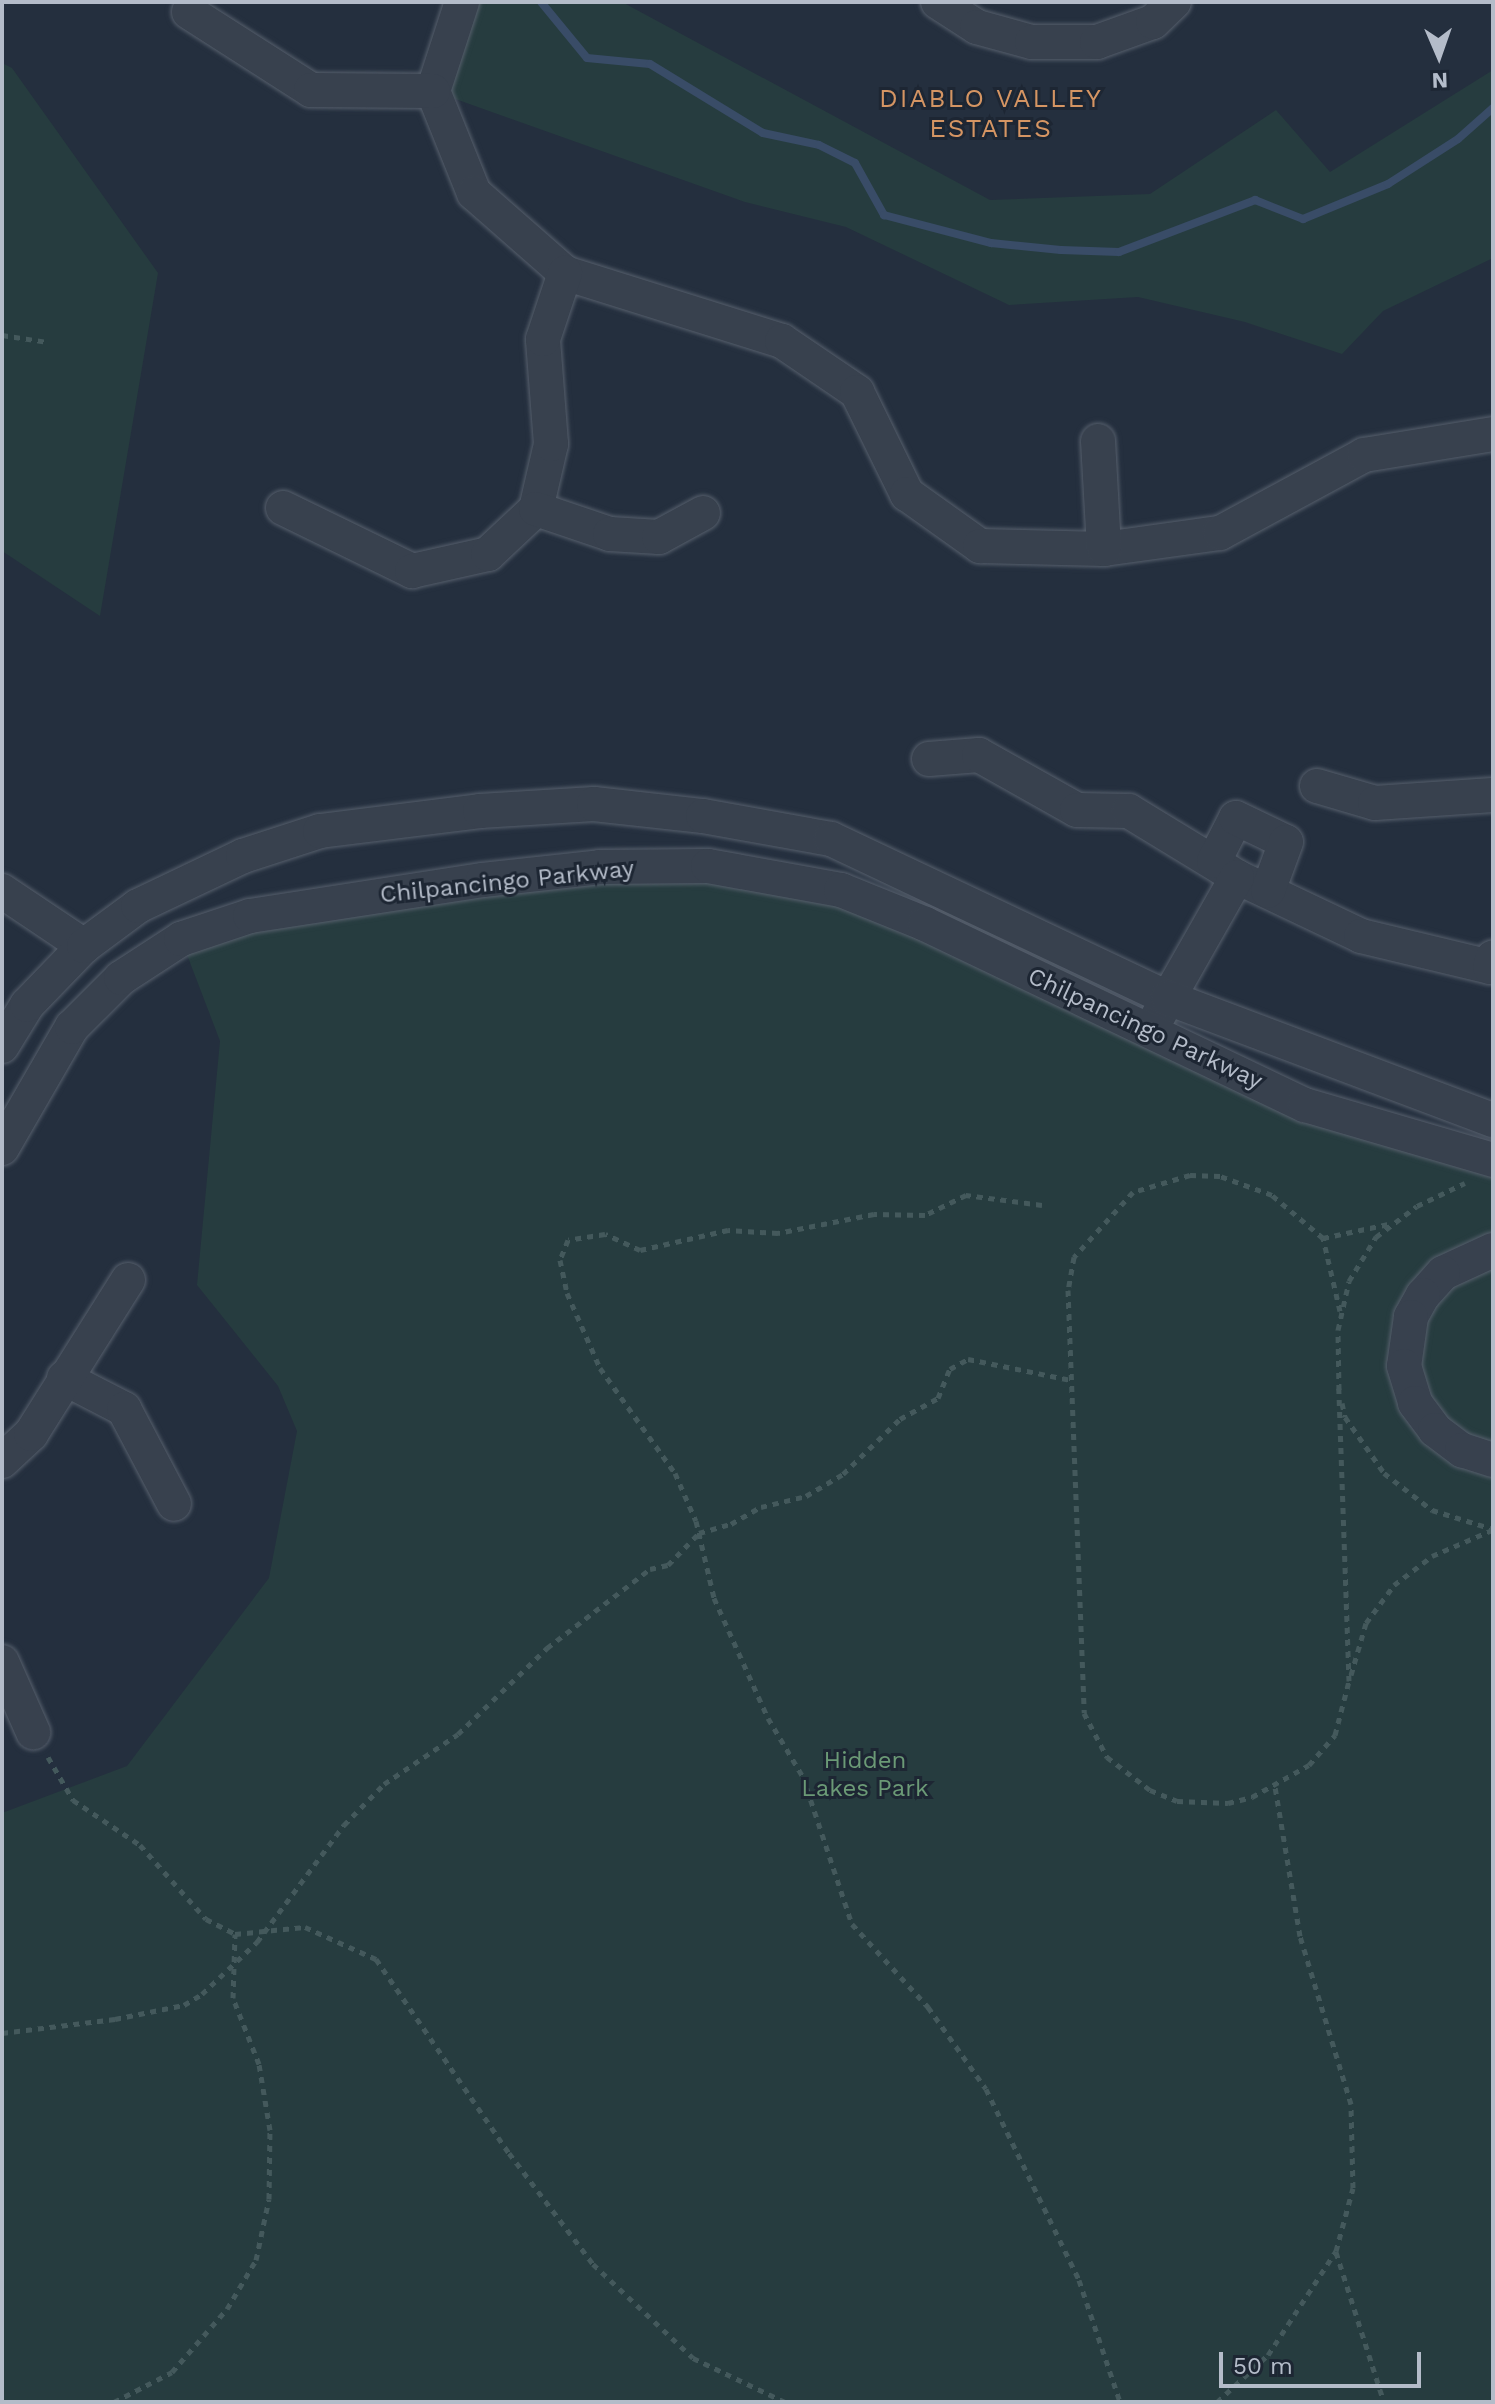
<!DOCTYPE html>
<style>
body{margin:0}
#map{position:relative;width:1495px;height:2404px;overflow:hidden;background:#242f3e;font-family:"Work Sans",sans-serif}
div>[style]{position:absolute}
.green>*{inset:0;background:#263c3f}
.stream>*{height:8px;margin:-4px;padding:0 4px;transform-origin:4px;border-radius:4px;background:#394c67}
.path>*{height:5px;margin-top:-2.5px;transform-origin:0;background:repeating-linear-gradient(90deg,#44595c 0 6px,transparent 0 12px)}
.roads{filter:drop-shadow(0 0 2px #565f6c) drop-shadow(0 0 2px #565f6c)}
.minor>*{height:34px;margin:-17px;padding:0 17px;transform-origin:17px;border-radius:17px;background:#38414e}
span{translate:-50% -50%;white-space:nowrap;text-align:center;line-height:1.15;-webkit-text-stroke:6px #1d2633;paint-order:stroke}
.street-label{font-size:24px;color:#b4bcc9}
.park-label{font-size:24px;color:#6b9a76}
.neighbourhood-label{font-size:26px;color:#d59563;letter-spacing:2px}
.frame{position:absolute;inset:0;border:4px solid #b4bcc9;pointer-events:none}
.north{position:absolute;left:1399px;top:16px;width:80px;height:80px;-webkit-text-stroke:6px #1d2633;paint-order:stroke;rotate:178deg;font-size:22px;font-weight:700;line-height:32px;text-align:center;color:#b4bcc9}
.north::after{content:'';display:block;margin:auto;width:28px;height:36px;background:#b4bcc9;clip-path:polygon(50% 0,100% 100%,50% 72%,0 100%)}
.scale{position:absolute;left:1219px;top:2352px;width:202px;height:36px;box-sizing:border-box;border:4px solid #b4bcc9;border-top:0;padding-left:10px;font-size:24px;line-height:28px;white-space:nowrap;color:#b4bcc9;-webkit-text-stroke:6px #1d2633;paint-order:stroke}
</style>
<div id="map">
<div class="green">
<div style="clip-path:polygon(444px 2px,622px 2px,990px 200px,1150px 194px,1276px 110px,1330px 172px,1493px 70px,1493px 258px,1383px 311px,1342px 354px,1245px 322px,1138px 297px,1009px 305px,846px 227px,745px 202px,433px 91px,457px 16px)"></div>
<div style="clip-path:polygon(2px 63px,12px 68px,158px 273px,100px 616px,2px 551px)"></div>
<div style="clip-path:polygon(600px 867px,841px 890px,1133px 1025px,1493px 1160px,1493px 2402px,2px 2402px,2px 1813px,127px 1766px,269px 1578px,297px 1431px,278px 1386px,197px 1285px,220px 1041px,181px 939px)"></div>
</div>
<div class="stream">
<div style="left:541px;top:2px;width:72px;rotate:50.6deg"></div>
<div style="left:587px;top:58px;width:63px;rotate:5.4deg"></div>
<div style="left:650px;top:64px;width:132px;rotate:31.4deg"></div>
<div style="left:763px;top:133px;width:57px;rotate:12.1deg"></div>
<div style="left:819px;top:145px;width:40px;rotate:26.6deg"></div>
<div style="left:855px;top:163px;width:60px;rotate:60.9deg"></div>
<div style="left:884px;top:215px;width:111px;rotate:14.7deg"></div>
<div style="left:991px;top:243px;width:70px;rotate:5.7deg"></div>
<div style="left:1061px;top:250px;width:58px;rotate:2deg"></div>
<div style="left:1119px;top:252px;width:146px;rotate:-20.9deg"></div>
<div style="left:1255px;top:200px;width:52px;rotate:21.6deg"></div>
<div style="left:1303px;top:219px;width:92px;rotate:-22.4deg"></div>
<div style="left:1388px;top:184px;width:83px;rotate:-32.7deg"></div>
<div style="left:1458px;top:139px;width:47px;rotate:-41.5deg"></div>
</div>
<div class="path">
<div style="left:2px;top:335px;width:47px;rotate:8.7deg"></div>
<div style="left:1042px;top:1205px;width:77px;rotate:-172.5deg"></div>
<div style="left:966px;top:1195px;width:46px;rotate:154deg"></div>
<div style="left:925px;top:1215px;width:51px;rotate:-178.9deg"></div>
<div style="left:874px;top:1214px;width:98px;rotate:168.8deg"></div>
<div style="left:778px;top:1233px;width:50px;rotate:-176.6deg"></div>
<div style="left:728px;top:1230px;width:90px;rotate:167.2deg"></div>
<div style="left:640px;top:1250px;width:38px;rotate:-155deg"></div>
<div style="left:605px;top:1234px;width:37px;rotate:171deg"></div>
<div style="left:568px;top:1240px;width:22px;rotate:112deg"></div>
<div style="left:560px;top:1260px;width:34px;rotate:78deg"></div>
<div style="left:567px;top:1293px;width:82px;rotate:66.3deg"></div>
<div style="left:600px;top:1368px;width:129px;rotate:54.5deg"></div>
<div style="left:675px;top:1473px;width:52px;rotate:66.4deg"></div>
<div style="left:696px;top:1521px;width:79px;rotate:76.8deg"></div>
<div style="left:714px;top:1598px;width:132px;rotate:65.8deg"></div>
<div style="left:768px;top:1718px;width:69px;rotate:59.3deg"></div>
<div style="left:803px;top:1777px;width:155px;rotate:71.6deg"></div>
<div style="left:852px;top:1924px;width:113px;rotate:47.5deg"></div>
<div style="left:928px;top:2007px;width:100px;rotate:54.7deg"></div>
<div style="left:986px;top:2089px;width:212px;rotate:64deg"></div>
<div style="left:1079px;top:2280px;width:129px;rotate:71.4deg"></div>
<div style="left:1323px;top:1238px;width:67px;rotate:-139.9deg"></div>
<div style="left:1272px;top:1195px;width:55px;rotate:-159.9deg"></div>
<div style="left:1220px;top:1176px;width:30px;rotate:-178deg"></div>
<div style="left:1190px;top:1175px;width:59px;rotate:163.4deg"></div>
<div style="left:1133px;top:1192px;width:88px;rotate:132.2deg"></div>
<div style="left:1074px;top:1257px;width:34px;rotate:100deg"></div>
<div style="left:1068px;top:1290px;width:423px;rotate:87.8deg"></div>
<div style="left:1084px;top:1713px;width:50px;rotate:62.4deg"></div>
<div style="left:1107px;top:1757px;width:54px;rotate:37.5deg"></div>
<div style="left:1150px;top:1790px;width:29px;rotate:22deg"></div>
<div style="left:1177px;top:1801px;width:51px;rotate:2.2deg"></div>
<div style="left:1228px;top:1803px;width:25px;rotate:-14deg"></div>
<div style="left:1252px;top:1797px;width:65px;rotate:-29.3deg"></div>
<div style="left:1309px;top:1765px;width:40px;rotate:-49deg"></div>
<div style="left:1335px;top:1735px;width:56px;rotate:-75.5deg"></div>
<div style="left:1349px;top:1681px;width:293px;rotate:-92deg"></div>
<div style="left:1340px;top:1311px;width:75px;rotate:-103.1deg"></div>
<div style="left:1323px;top:1238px;width:67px;rotate:-12deg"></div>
<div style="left:1339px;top:1390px;width:60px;rotate:-91deg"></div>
<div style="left:1338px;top:1330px;width:50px;rotate:-77.3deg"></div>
<div style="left:1349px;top:1281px;width:52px;rotate:-58.5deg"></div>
<div style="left:1376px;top:1237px;width:51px;rotate:-37.1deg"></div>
<div style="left:1417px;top:1206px;width:53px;rotate:-25.6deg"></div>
<div style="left:1342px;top:1403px;width:14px;rotate:78deg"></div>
<div style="left:1345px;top:1417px;width:68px;rotate:55.1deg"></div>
<div style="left:1384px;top:1473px;width:61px;rotate:37.6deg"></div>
<div style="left:1432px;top:1510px;width:64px;rotate:17.3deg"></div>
<div style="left:1351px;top:1675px;width:54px;rotate:-73.9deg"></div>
<div style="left:1366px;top:1623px;width:47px;rotate:-53.6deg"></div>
<div style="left:1394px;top:1585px;width:48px;rotate:-37.3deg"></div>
<div style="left:1432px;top:1556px;width:65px;rotate:-23.4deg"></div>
<div style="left:48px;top:1757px;width:50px;rotate:59.8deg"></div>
<div style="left:73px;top:1800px;width:81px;rotate:33.9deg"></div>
<div style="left:140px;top:1845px;width:99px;rotate:48.3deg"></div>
<div style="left:206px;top:1919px;width:33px;rotate:27deg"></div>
<div style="left:235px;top:1934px;width:70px;rotate:-5.7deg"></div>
<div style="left:305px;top:1927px;width:78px;rotate:24.3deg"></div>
<div style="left:376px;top:1959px;width:235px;rotate:55.6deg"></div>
<div style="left:509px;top:2153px;width:139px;rotate:52.9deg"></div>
<div style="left:593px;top:2264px;width:137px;rotate:43.2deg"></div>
<div style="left:693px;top:2358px;width:102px;rotate:25.6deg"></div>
<div style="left:2px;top:2033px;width:114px;rotate:-7.1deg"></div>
<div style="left:115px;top:2019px;width:70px;rotate:-11.5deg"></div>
<div style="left:184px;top:2005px;width:21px;rotate:-31deg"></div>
<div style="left:202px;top:1994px;width:76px;rotate:-43.4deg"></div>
<div style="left:257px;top:1942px;width:146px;rotate:-53.4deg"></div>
<div style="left:344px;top:1825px;width:57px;rotate:-45.7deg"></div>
<div style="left:384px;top:1784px;width:89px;rotate:-34deg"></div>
<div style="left:458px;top:1734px;width:124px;rotate:-44deg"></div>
<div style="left:547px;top:1648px;width:130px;rotate:-37.5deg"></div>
<div style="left:650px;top:1569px;width:18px;rotate:-13deg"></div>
<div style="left:668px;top:1565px;width:45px;rotate:-45.9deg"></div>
<div style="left:699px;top:1533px;width:33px;rotate:-16deg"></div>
<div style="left:731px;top:1524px;width:34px;rotate:-30deg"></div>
<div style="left:761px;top:1507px;width:46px;rotate:-13.7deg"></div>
<div style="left:806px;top:1496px;width:43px;rotate:-30.7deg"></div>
<div style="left:843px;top:1474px;width:79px;rotate:-44deg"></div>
<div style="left:900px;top:1419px;width:43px;rotate:-28.9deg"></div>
<div style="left:938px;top:1398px;width:31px;rotate:-68deg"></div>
<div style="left:950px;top:1369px;width:21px;rotate:-29deg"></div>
<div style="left:968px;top:1359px;width:105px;rotate:11.5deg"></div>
<div style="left:1336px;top:2252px;width:157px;rotate:72.3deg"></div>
<div style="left:114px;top:2402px;width:65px;rotate:-27.3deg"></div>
<div style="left:172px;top:2372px;width:84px;rotate:-48.9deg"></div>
<div style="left:227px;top:2309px;width:57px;rotate:-59.4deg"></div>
<div style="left:256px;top:2260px;width:62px;rotate:-78deg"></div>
<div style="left:269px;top:2199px;width:69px;rotate:-89.2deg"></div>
<div style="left:270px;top:2130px;width:67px;rotate:-99.5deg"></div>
<div style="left:259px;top:2064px;width:71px;rotate:-111.5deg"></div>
<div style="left:233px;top:1998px;width:64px;rotate:-88.2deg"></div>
<div style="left:1217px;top:2402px;width:69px;rotate:-42.7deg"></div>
<div style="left:1268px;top:2355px;width:124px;rotate:-56.8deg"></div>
<div style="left:1336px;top:2251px;width:65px;rotate:-74.9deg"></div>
<div style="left:1353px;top:2188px;width:84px;rotate:-91.4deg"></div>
<div style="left:1351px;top:2104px;width:176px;rotate:-106.9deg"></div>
<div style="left:1300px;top:1936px;width:151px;rotate:-99.5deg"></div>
</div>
<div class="roads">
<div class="minor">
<div style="left:462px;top:2px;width:94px;rotate:108deg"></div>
<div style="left:433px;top:91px;width:110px;rotate:68.1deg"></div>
<div style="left:474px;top:193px;width:121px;rotate:41.3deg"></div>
<div style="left:565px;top:273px;width:227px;rotate:17.4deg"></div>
<div style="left:782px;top:341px;width:91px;rotate:34.2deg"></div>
<div style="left:857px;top:392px;width:114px;rotate:63.9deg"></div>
<div style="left:907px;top:494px;width:90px;rotate:35.5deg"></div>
<div style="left:980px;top:546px;width:124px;rotate:1.4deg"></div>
<div style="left:1104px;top:549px;width:117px;rotate:-7.9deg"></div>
<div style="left:1220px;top:533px;width:164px;rotate:-28.4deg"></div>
<div style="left:1364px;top:455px;width:131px;rotate:-9.2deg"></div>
<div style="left:938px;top:2px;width:46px;rotate:32.7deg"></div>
<div style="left:977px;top:27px;width:57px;rotate:15.3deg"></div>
<div style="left:1032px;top:42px;width:65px"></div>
<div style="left:1097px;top:42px;width:59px;rotate:-19.7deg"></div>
<div style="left:1153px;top:22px;width:29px;rotate:-44deg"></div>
<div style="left:189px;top:12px;width:145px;rotate:32.6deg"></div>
<div style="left:311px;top:90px;width:122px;rotate:0.5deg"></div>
<div style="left:1098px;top:441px;width:108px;rotate:86.8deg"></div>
<div style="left:283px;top:508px;width:144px;rotate:26deg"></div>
<div style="left:412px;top:571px;width:78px;rotate:-12.6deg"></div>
<div style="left:488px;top:554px;width:66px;rotate:-43.2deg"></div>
<div style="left:536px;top:509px;width:67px;rotate:-77deg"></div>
<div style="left:551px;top:444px;width:105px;rotate:-94.4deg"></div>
<div style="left:543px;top:339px;width:70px;rotate:-71.6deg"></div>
<div style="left:536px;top:509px;width:78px;rotate:18.7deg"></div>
<div style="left:610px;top:534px;width:49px;rotate:3.5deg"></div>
<div style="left:659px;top:537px;width:50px;rotate:-28.6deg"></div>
<div style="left:929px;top:759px;width:50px;rotate:-4.6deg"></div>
<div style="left:979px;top:755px;width:112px;rotate:29.3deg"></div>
<div style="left:1077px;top:810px;width:52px;rotate:1.1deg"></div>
<div style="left:1129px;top:811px;width:127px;rotate:31.4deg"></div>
<div style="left:1237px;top:877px;width:137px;rotate:25.4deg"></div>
<div style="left:1361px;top:936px;width:133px;rotate:13.5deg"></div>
<div style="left:1490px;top:967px;width:10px;rotate:-73deg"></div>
<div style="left:1317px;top:786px;width:60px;rotate:16.3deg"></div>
<div style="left:1375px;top:803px;width:118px;rotate:-3.9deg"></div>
<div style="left:1214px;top:861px;width:48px;rotate:-62.9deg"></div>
<div style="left:1236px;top:818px;width:55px;rotate:25.6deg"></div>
<div style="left:1286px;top:842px;width:52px;rotate:110.2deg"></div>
<div style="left:2px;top:891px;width:99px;rotate:33.9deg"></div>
<div style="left:1157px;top:1018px;width:162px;rotate:-60.4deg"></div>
<div style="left:2px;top:1046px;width:48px;rotate:-58.6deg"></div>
<div style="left:27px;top:1005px;width:82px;rotate:-46deg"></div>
<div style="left:84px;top:946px;width:67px;rotate:-36.5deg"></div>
<div style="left:138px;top:906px;width:116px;rotate:-25.5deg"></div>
<div style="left:243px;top:856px;width:81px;rotate:-18deg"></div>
<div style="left:320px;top:831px;width:161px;rotate:-7.1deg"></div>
<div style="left:480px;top:811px;width:114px;rotate:-3.5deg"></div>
<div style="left:594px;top:804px;width:110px;rotate:6.3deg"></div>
<div style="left:703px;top:816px;width:130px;rotate:10.2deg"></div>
<div style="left:831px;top:839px;width:373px;rotate:25.3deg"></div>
<div style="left:1168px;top:998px;width:347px;rotate:20.6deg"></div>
<div style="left:2px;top:1148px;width:140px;rotate:-60deg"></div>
<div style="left:72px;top:1027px;width:69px;rotate:-45deg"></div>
<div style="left:121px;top:978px;width:72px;rotate:-33deg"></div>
<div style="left:181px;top:939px;width:73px;rotate:-18.4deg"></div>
<div style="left:250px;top:916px;width:236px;rotate:-8.8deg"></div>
<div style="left:483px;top:880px;width:118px;rotate:-6.3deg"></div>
<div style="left:600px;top:867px;width:108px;rotate:-0.5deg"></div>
<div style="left:708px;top:866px;width:135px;rotate:10.2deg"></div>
<div style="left:841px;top:890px;width:91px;rotate:22deg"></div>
<div style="left:925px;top:924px;width:421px;rotate:25.5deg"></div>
<div style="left:1305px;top:1105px;width:196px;rotate:16.3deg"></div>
<div style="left:1493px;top:1250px;width:55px;rotate:155.3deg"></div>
<div style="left:1443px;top:1273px;width:30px;rotate:132deg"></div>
<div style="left:1423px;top:1295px;width:25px;rotate:119deg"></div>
<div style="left:1411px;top:1317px;width:49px;rotate:98.1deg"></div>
<div style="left:1404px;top:1366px;width:39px;rotate:73deg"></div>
<div style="left:1415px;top:1403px;width:34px;rotate:53deg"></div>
<div style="left:1435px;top:1430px;width:34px;rotate:37deg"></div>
<div style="left:1462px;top:1450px;width:33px;rotate:18deg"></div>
<div style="left:64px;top:1378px;width:68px;rotate:27.3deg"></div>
<div style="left:124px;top:1409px;width:107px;rotate:62.2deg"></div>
<div style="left:2px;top:1461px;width:40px;rotate:-43deg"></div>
<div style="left:31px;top:1434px;width:182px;rotate:-57.8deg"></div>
<div style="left:2px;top:1662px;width:77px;rotate:66.1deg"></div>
</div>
</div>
<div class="street-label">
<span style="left:507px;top:882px;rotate:-6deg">Chilpancingo Parkway</span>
<span style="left:1145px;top:1029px;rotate:25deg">Chilpancingo Parkway</span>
</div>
<div class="park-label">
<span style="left:865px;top:1775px">Hidden<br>Lakes Park</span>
</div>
<div class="neighbourhood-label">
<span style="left:991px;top:114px">DIABLO VALLEY<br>ESTATES</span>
</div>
<div class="frame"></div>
<div class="north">N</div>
<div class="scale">50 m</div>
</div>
